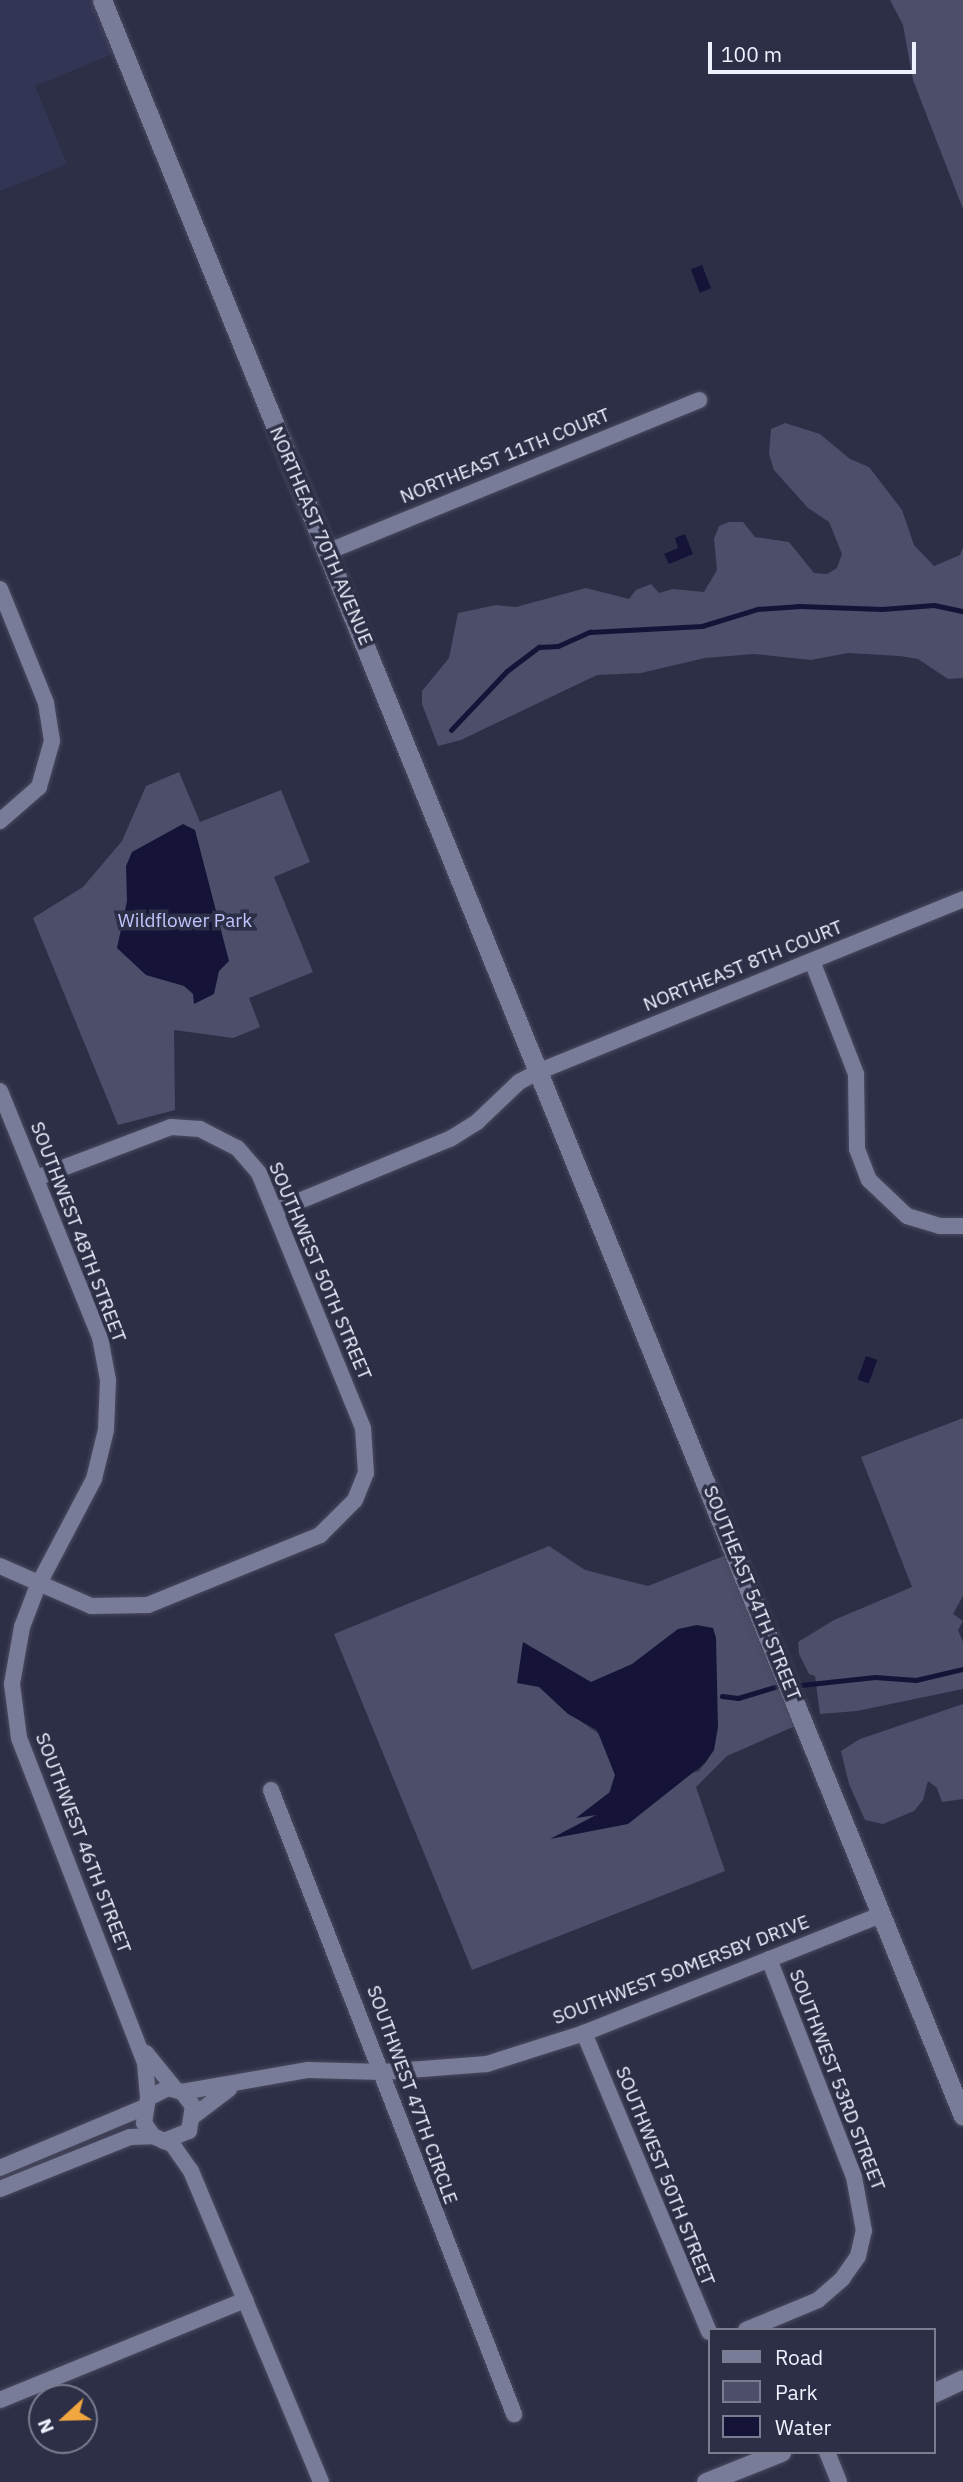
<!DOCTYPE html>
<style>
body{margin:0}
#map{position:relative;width:963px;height:2482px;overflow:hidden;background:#2d2f47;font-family:"IBM Plex Sans",sans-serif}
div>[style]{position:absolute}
.built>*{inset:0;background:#333554}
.green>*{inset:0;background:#4c4e6a}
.water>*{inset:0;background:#151438;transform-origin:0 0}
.stream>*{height:4.5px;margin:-2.25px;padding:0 2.25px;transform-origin:2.25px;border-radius:2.25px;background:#151438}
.roads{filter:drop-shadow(0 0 2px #4a4a5f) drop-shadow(0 0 2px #4a4a5f)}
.minor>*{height:16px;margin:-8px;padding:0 8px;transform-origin:8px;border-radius:8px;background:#797c98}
.tertiary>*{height:19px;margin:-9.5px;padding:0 9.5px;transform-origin:9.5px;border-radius:9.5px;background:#797c98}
span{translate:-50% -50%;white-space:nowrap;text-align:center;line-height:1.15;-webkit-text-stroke:7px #2d2f47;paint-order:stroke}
.street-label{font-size:19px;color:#eef0fd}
.park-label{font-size:19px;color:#bfc4fc}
.legend{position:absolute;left:708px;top:2328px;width:228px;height:126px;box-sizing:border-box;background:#2d2f47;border:2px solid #7a7c90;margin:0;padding:9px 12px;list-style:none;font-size:21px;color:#eef0fd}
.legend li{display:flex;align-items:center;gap:14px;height:35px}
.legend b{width:35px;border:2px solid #7a7c90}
.north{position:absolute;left:28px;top:2384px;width:70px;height:70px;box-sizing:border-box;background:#2d2f47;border:2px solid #7a7c90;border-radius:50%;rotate:248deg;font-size:19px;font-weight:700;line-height:28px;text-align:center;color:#eef0fd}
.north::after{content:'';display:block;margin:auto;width:24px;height:32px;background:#f1a63f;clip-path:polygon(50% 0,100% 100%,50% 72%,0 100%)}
.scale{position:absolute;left:708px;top:42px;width:208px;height:32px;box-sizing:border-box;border:4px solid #eef0fd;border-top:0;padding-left:9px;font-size:21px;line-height:24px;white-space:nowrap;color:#eef0fd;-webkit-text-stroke:5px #2d2f47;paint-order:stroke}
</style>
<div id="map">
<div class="built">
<div style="clip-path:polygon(0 0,95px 0,117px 52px,35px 86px,67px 164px,0 191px)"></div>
</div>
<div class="green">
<div style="clip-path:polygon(890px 0,963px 0,963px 209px,913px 80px,903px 25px)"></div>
<div style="clip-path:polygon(785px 423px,820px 434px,850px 459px,869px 467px,902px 510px,914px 545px,934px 566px,960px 555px,963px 547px,963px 678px,948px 679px,918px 659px,900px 656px,848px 653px,811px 660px,754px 654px,705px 658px,641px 673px,597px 675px,461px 740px,438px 746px,422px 704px,422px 691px,449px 658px,458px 613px,496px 605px,516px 607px,586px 588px,629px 599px,636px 590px,651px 584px,659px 593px,673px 589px,704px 592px,717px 570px,714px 539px,719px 526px,729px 522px,743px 522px,755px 537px,789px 542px,814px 573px,827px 574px,837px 568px,842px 554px,829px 522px,808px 508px,774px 470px,769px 454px,771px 429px)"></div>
<div style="clip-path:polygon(179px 772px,200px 822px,281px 790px,310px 862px,274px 877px,313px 972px,249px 998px,260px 1027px,233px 1038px,174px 1030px,175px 1110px,118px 1125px,33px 918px,83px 887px,122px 841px,146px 786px)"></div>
<div style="clip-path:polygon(963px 1418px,963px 1596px,953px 1614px,963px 1621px,958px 1630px,963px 1642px,963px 1689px,857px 1711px,820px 1714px,815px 1676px,809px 1674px,799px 1654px,798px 1642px,834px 1620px,912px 1587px,861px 1457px)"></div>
<div style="clip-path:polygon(evenodd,549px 1546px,585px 1570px,648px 1586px,726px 1555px,795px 1726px,727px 1756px,696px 1787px,725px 1871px,472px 1970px,334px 1634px,549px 1546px,717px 1682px,714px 1750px,699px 1771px,609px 1793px,615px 1775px,602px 1736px,573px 1716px,717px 1682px)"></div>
<div style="clip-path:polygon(963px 1704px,963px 1799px,942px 1802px,937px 1788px,928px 1781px,923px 1800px,914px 1811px,883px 1824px,865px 1820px,849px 1784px,841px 1751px,860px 1739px)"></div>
</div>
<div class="water">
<div style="left:702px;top:265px;width:25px;height:12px;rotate:69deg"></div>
<div style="clip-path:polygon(685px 534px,693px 554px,669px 564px,664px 554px,678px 548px,675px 538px)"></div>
<div style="clip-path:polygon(183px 824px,195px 830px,229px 961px,219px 971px,214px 994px,194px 1004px,193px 994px,184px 986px,146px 975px,117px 948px,127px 901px,126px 866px,132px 852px)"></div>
<div style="left:866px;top:1356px;width:12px;height:25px;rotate:20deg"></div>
<div style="clip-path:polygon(697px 1625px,713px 1628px,716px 1638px,718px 1727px,714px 1750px,705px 1763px,628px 1824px,550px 1839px,596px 1815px,576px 1818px,610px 1792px,615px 1775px,597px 1730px,568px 1714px,539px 1687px,517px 1683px,523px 1642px,591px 1682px,632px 1664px,678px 1629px)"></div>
</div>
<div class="stream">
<div style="left:451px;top:730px;width:81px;rotate:-46.5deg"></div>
<div style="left:507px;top:671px;width:40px;rotate:-37deg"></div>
<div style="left:539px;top:647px;width:19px;rotate:-3deg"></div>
<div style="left:558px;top:646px;width:35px;rotate:-24deg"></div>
<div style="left:590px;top:632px;width:112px;rotate:-3.1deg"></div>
<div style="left:702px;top:626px;width:59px;rotate:-16.9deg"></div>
<div style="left:758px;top:609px;width:42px;rotate:-4.1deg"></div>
<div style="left:800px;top:606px;width:82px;rotate:2.1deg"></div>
<div style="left:882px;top:609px;width:52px;rotate:-4.4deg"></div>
<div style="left:934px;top:605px;width:30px;rotate:12deg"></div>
<div style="left:801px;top:1685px;width:74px;rotate:-6.2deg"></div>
<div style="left:875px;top:1677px;width:41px;rotate:4.2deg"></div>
<div style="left:916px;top:1680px;width:48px;rotate:-13.2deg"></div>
<div style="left:722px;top:1696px;width:16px;rotate:7deg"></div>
<div style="left:738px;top:1698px;width:42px;rotate:-16.7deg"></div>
</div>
<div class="roads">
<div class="minor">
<div style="left:327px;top:552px;width:402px;rotate:-22.2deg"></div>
<div style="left:0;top:589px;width:123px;rotate:68deg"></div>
<div style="left:46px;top:703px;width:38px;rotate:81deg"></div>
<div style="left:52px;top:741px;width:48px;rotate:105.8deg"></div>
<div style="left:39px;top:787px;width:52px;rotate:138.9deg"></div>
<div style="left:812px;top:961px;width:121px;rotate:68.7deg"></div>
<div style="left:856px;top:1074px;width:75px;rotate:89.2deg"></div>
<div style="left:857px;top:1149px;width:33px;rotate:69deg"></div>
<div style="left:869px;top:1180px;width:52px;rotate:43.5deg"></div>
<div style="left:907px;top:1216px;width:34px;rotate:17deg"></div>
<div style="left:940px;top:1226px;width:23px"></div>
<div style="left:0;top:1091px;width:266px;rotate:67.9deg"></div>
<div style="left:100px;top:1337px;width:44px;rotate:79.5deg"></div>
<div style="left:108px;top:1380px;width:50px;rotate:92.3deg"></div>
<div style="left:106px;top:1430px;width:50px;rotate:103.8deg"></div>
<div style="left:94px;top:1479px;width:120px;rotate:117.8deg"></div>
<div style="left:38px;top:1585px;width:45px;rotate:110.9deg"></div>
<div style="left:22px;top:1627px;width:58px;rotate:100deg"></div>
<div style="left:12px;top:1684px;width:54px;rotate:82.6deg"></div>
<div style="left:19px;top:1738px;width:349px;rotate:68.8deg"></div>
<div style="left:145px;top:2063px;width:35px;rotate:85deg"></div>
<div style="left:148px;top:2098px;width:25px;rotate:99deg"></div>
<div style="left:144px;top:2123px;width:16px;rotate:55deg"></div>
<div style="left:153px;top:2136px;width:12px;rotate:24deg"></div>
<div style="left:164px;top:2141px;width:27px;rotate:-22deg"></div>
<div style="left:189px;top:2131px;width:25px;rotate:-81deg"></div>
<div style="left:193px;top:2106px;width:18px;rotate:-128deg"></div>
<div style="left:182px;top:2092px;width:15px;rotate:-164deg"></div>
<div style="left:168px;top:2088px;width:22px;rotate:153deg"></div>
<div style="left:275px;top:1211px;width:189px;rotate:-22.4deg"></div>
<div style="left:450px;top:1139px;width:32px;rotate:-32deg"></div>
<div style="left:477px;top:1122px;width:58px;rotate:-43.6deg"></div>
<div style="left:519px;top:1082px;width:24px;rotate:-28deg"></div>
<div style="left:540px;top:1071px;width:457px;rotate:-22.1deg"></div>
<div style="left:0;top:1566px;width:99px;rotate:23.7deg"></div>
<div style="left:91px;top:1606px;width:57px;rotate:-1deg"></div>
<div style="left:148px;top:1605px;width:186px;rotate:-22.1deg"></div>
<div style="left:320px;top:1535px;width:49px;rotate:-45deg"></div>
<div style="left:355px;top:1500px;width:29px;rotate:-68deg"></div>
<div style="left:366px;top:1473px;width:45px;rotate:-93.8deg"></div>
<div style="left:363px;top:1428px;width:275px;rotate:-112.2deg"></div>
<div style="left:259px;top:1173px;width:33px;rotate:-131deg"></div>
<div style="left:237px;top:1148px;width:42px;rotate:-152.8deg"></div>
<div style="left:200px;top:1129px;width:29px;rotate:-176deg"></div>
<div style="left:171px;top:1127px;width:144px;rotate:159.3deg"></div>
<div style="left:271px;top:1790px;width:670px;rotate:68.72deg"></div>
<div style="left:584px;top:2033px;width:324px;rotate:67.3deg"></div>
<div style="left:146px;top:2053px;width:46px;rotate:51.1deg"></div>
<div style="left:182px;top:2092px;width:128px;rotate:-9.9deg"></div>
<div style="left:308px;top:2070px;width:75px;rotate:1.5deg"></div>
<div style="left:383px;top:2072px;width:104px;rotate:-4.4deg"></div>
<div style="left:487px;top:2064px;width:102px;rotate:-17.7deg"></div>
<div style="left:584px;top:2033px;width:320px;rotate:-21.7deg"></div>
<div style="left:195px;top:2115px;width:43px;rotate:-37.4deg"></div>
<div style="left:164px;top:2141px;width:9px;rotate:21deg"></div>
<div style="left:172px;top:2144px;width:33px;rotate:55deg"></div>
<div style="left:191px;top:2171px;width:337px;rotate:67.3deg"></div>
<div style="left:0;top:2168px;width:155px;rotate:-22.8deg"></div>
<div style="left:0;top:2189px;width:140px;rotate:-21.8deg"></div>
<div style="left:130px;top:2137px;width:23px;rotate:-2deg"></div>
<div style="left:746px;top:2330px;width:78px;rotate:-22.6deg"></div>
<div style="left:818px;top:2300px;width:32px;rotate:-41deg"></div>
<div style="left:842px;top:2279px;width:28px;rotate:-55deg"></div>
<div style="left:858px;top:2256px;width:26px;rotate:-77deg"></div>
<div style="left:864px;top:2231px;width:55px;rotate:-100.5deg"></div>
<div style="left:854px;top:2177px;width:234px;rotate:-111.3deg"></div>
<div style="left:0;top:2400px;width:265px;rotate:-22.2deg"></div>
<div style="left:827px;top:2452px;width:32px;rotate:68deg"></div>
</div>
<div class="tertiary">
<div style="left:102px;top:0;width:2284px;rotate:67.86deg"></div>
<div style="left:933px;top:2393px;width:33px;rotate:-25deg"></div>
<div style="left:706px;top:2482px;width:81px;rotate:-21.8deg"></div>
</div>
</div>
<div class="street-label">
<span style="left:505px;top:456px;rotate:-22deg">NORTHEAST 11TH COURT</span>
<span style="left:321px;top:536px;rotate:67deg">NORTHEAST 70TH AVENUE</span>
<span style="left:743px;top:966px;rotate:-22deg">NORTHEAST 8TH COURT</span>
<span style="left:78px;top:1232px;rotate:69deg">SOUTHWEST 48TH STREET</span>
<span style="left:320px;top:1271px;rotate:67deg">SOUTHWEST 50TH STREET</span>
<span style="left:752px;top:1593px;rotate:68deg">SOUTHEAST 54TH STREET</span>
<span style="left:83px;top:1843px;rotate:69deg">SOUTHWEST 46TH STREET</span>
<span style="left:681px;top:1970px;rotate:-21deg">SOUTHWEST SOMERSBY DRIVE</span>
<span style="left:837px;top:2080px;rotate:69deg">SOUTHWEST 53RD STREET</span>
<span style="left:412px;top:2095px;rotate:70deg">SOUTHWEST 47TH CIRCLE</span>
<span style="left:665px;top:2176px;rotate:68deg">SOUTHWEST 50TH STREET</span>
</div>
<div class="park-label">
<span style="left:185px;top:921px">Wildflower Park</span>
</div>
<ul class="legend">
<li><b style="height:9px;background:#797c98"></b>Road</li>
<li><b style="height:19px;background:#4c4e6a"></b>Park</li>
<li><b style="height:19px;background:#151438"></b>Water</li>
</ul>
<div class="north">N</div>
<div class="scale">100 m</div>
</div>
